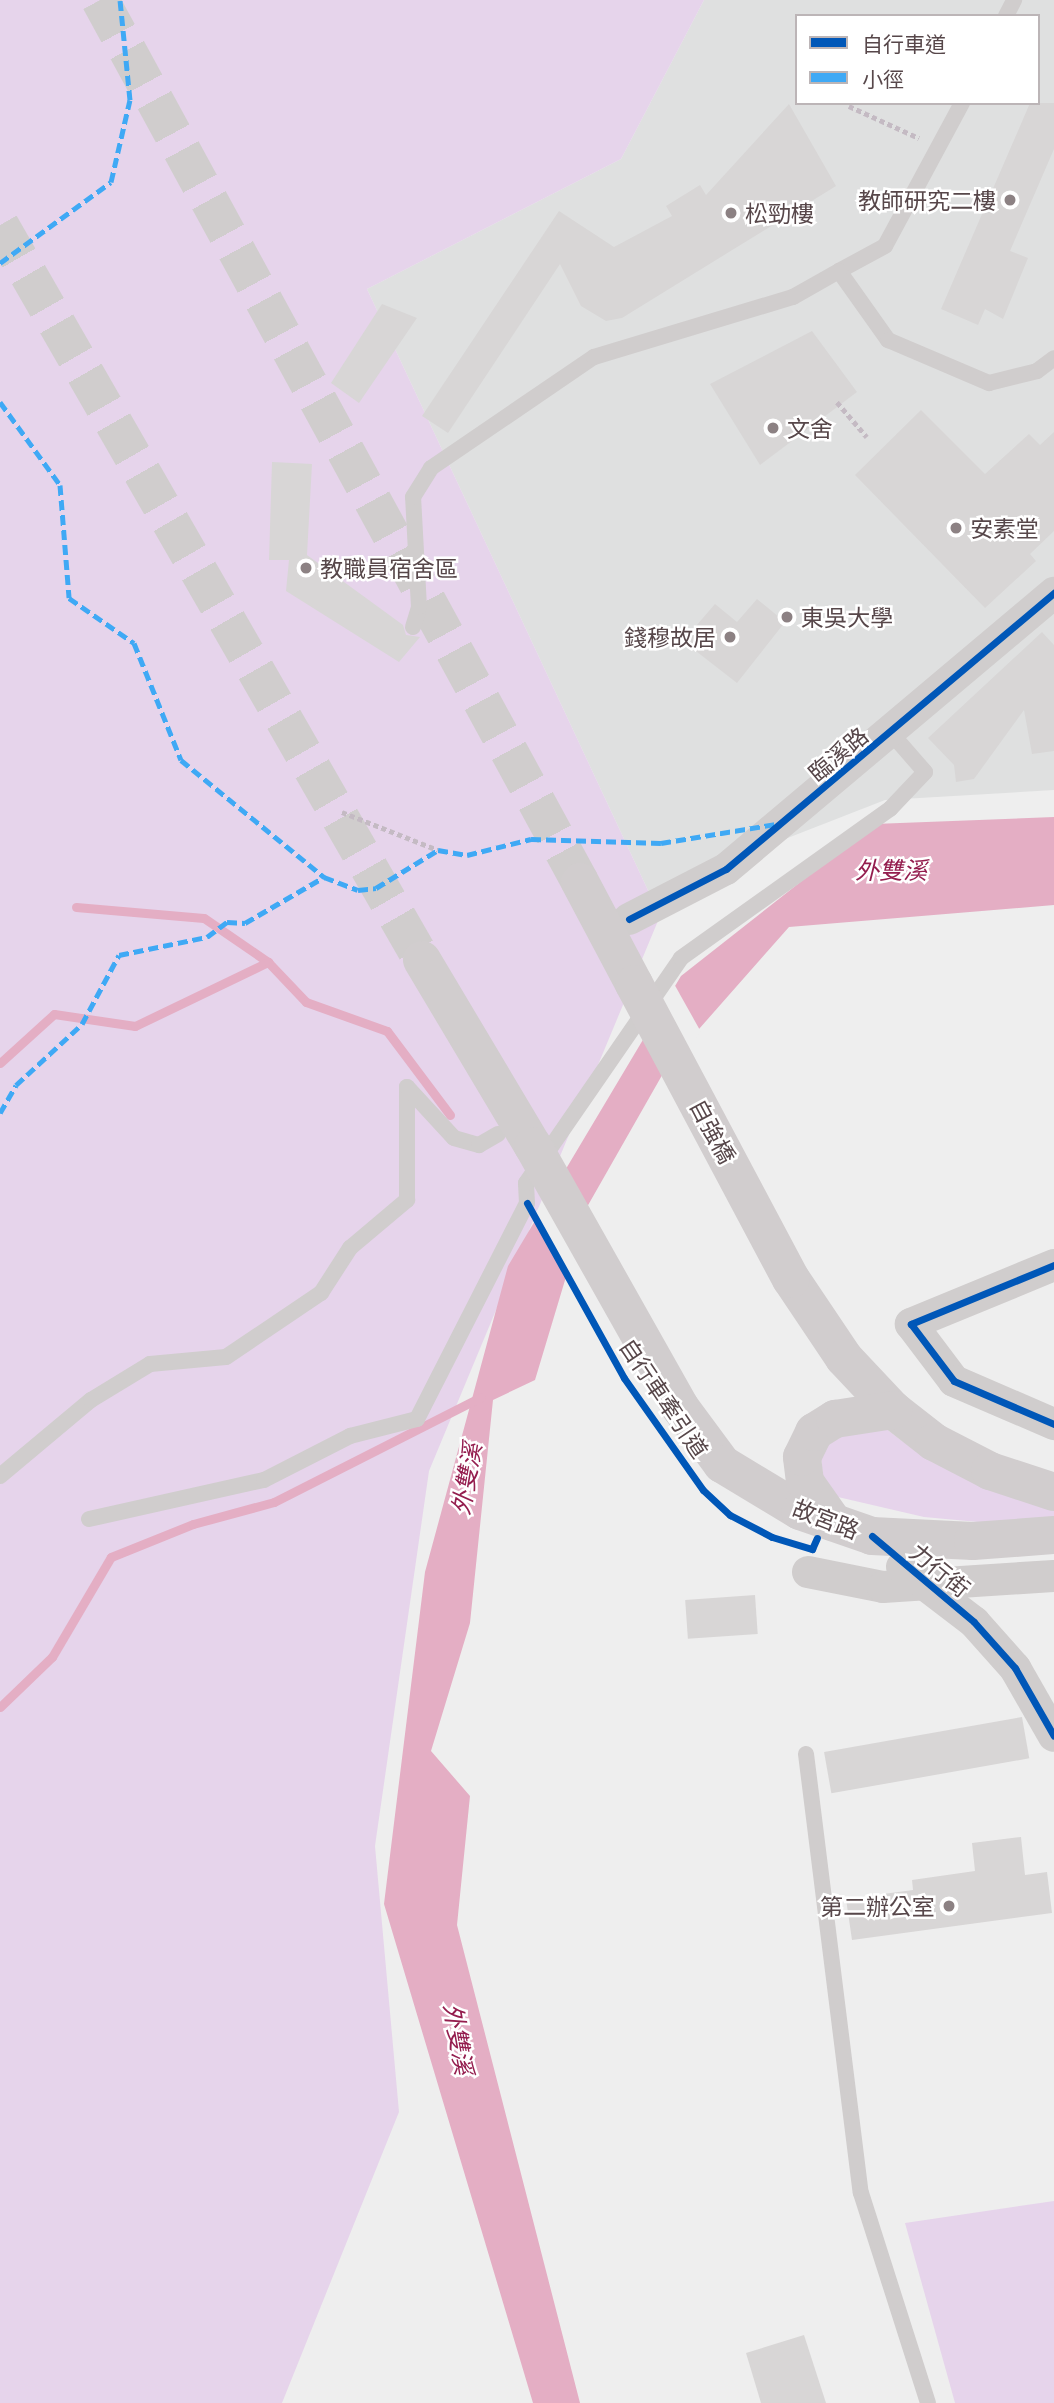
<!DOCTYPE html>
<meta charset="utf-8">
<style>
body{margin:0}
#map{position:relative;width:1054px;height:2403px;overflow:hidden;background:#eee;font-family:"IBM Plex Sans","Noto Sans TC",sans-serif}
div>[style]{position:absolute}
.education>*{inset:0;background:#dfe0e0}
.green>*{inset:0;background:#e6d4eb}
.water>*{inset:0;background:#e4aec4}
.pier>*{inset:0;background:#eee}
.stream>*{height:9px;margin:-4.5px;padding:0 4.5px;transform-origin:4.5px;border-radius:4.5px;background:#e4aec4}
.building>*{inset:0;background:#d8d6d6;transform-origin:0 0}
.secondary-tunnel>*{height:38px;margin-top:-19px;transform-origin:0;background:repeating-linear-gradient(90deg,#d0cdcd 0 38px,transparent 0 57px)}
.path>*{height:4.5px;margin-top:-2.25px;transform-origin:0;background:repeating-linear-gradient(90deg,#c4bac3 0 5px,transparent 0 8.5px)}
.service>*{height:16px;margin:-8px;padding:0 8px;transform-origin:8px;border-radius:8px;background:#d0cdcd}
.minor>*{height:32px;margin:-16px;padding:0 16px;transform-origin:16px;border-radius:16px;background:#d0cdcd}
.secondary>*{height:38px;margin:-19px;padding:0 19px;transform-origin:19px;border-radius:19px;background:#d1cdce}
.minor-bridge>*{height:32px;margin:-16px;padding:0 16px;transform-origin:16px;border-radius:16px;background:#d0cdcd}
.secondary-bridge>*{height:38px;margin:-19px;padding:0 19px;transform-origin:19px;border-radius:19px;background:#d1cdce}
.quiet>*{height:5px;margin-top:-2.5px;transform-origin:0;background:repeating-linear-gradient(90deg,#3fa9f5 0 10px,transparent 0 15px)}
.cycleway>*{height:7px;margin:-3.5px;padding:0 3.5px;transform-origin:3.5px;border-radius:3.5px;background:#0057b8}
.dots>*{width:19px;height:19px;translate:-50% -50%;box-sizing:border-box;border:4px solid #fff;border-radius:50%}
span{translate:-50% -50%;white-space:nowrap;text-align:center;line-height:1.15;-webkit-text-stroke:5px #fff;paint-order:stroke}
.poi-label{font-size:23px;color:#57474a}
.right{translate:-100% -50%;text-align:right}
.left{translate:0 -50%;text-align:left}
.street-label{font-size:23px;color:#57474a}
.water-label{font-size:24px;color:#941d4e;font-style:italic}
.legend{position:absolute;left:795px;top:14px;width:245px;height:91px;box-sizing:border-box;background:#fff;border:2px solid #bcb5b7;margin:0;padding:9px 12px;list-style:none;font-size:21px;color:#57474a}
.legend li{display:flex;align-items:center;gap:14px;height:35px}
.legend b{width:35px;border:2px solid #bcb5b7}
</style>
<div id="map">
<div class="education">
<div style="clip-path:polygon(evenodd,704px 0,1054px 0,1054px 790px,885px 800px,744px 855px,660px 916px,367px 289px,621px 159px,704px 0,797px 16px,1038px 16px,1038px 103px,797px 103px,797px 16px)"></div>
</div>
<div class="green">
<div style="clip-path:polygon(0 0,704px 0,621px 159px,367px 289px,660px 916px,429px 1471px,375px 1846px,399px 2112px,282px 2403px,0 2403px)"></div>
<div style="clip-path:polygon(880px 1424px,902px 1441px,1054px 1509px,1054px 1520px,1000px 1524px,924px 1517px,825px 1494px,819px 1441px)"></div>
<div style="clip-path:polygon(1054px 2201px,1054px 2403px,955px 2403px,905px 2223px)"></div>
</div>
<div class="water">
<div style="clip-path:polygon(1054px 817px,1054px 905px,789px 927px,669px 1063px,587px 1207px,535px 1380px,493px 1400px,470px 1623px,431px 1751px,470px 1796px,457px 1925px,580px 2403px,533px 2403px,384px 1904px,425px 1572px,508px 1266px,681px 976px,874px 824px)"></div>
</div>
<div class="pier">
<div style="clip-path:polygon(673px 982px,701px 1032px,672px 1065px,641px 1037px)"></div>
<div style="clip-path:polygon(561px 1170px,589px 1212px,569px 1280px,535px 1214px)"></div>
</div>
<div class="stream">
<div style="left:76px;top:907px;width:128px;rotate:4.9deg"></div>
<div style="left:204px;top:918px;width:78px;rotate:34.5deg"></div>
<div style="left:0;top:1063px;width:73px;rotate:-42.2deg"></div>
<div style="left:54px;top:1014px;width:82px;rotate:8.4deg"></div>
<div style="left:135px;top:1026px;width:148px;rotate:-25.7deg"></div>
<div style="left:268px;top:962px;width:55px;rotate:46.5deg"></div>
<div style="left:306px;top:1002px;width:86px;rotate:19.7deg"></div>
<div style="left:387px;top:1031px;width:105px;rotate:53.1deg"></div>
<div style="left:0;top:1707px;width:72px;rotate:-43.9deg"></div>
<div style="left:52px;top:1657px;width:116px;rotate:-59.5deg"></div>
<div style="left:111px;top:1557px;width:88px;rotate:-21.9deg"></div>
<div style="left:193px;top:1524px;width:84px;rotate:-15.2deg"></div>
<div style="left:274px;top:1502px;width:232px;rotate:-26.9deg"></div>
</div>
<div class="building">
<div style="clip-path:polygon(1030px 103px,1054px 103px,1054px 149px,1010px 251px,1028px 258px,1003px 319px,985px 309px,978px 325px,941px 309px)"></div>
<div style="clip-path:polygon(789px 104px,836px 186px,622px 318px,606px 321px,581px 306px,560px 264px,448px 433px,422px 416px,559px 211px,614px 247px,672px 216px,666px 206px,700px 185px,706px 195px)"></div>
<div style="clip-path:polygon(382px 304px,417px 318px,359px 403px,331px 383px)"></div>
<div style="clip-path:polygon(812px 331px,857px 392px,760px 465px,710px 384px)"></div>
<div style="clip-path:polygon(921px 410px,985px 474px,1029px 434px,1040px 445px,1054px 432px,1054px 531px,1030px 554px,1036px 561px,985px 608px,855px 475px)"></div>
<div style="clip-path:polygon(272px 462px,312px 464px,307px 555px,403px 625px,406px 635px,420px 637px,399px 662px,286px 591px,289px 560px,269px 560px)"></div>
<div style="clip-path:polygon(757px 599px,785px 622px,737px 683px,683px 641px,715px 604px,737px 622px)"></div>
<div style="clip-path:polygon(1042px 632px,1054px 645px,1054px 751px,1032px 754px,1024px 710px,974px 779px,956px 782px,954px 765px,928px 738px)"></div>
<div style="left:755px;top:1595px;width:39px;height:70px;rotate:86deg"></div>
<div style="left:1022px;top:1717px;width:42px;height:201px;rotate:80deg"></div>
<div style="clip-path:polygon(1021px 1837px,1025px 1875px,1047px 1872px,1052px 1913px,852px 1940px,846px 1899px,913px 1890px,912px 1880px,975px 1871px,972px 1843px)"></div>
<div style="clip-path:polygon(804px 2335px,826px 2403px,761px 2403px,746px 2353px)"></div>
</div>
<div class="secondary-tunnel">
<div style="left:100px;top:0;width:1004px;rotate:61.44deg"></div>
<div style="left:0;top:225px;width:848px;rotate:60.14deg"></div>
</div>
<div class="path">
<div style="left:849px;top:106px;width:77px;rotate:24.6deg"></div>
<div style="left:837px;top:402px;width:46px;rotate:49.4deg"></div>
<div style="left:342px;top:812px;width:103px;rotate:21.6deg"></div>
</div>
<div class="service">
<div style="left:1006px;top:16px;width:18px;rotate:-63deg"></div>
<div style="left:962px;top:103px;width:162px;rotate:118.3deg"></div>
<div style="left:885px;top:246px;width:52px;rotate:151.5deg"></div>
<div style="left:839px;top:271px;width:85px;rotate:54.6deg"></div>
<div style="left:888px;top:340px;width:110px;rotate:23.1deg"></div>
<div style="left:989px;top:383px;width:49px;rotate:-14deg"></div>
<div style="left:1037px;top:371px;width:21px;rotate:-37deg"></div>
<div style="left:413px;top:627px;width:21px;rotate:-73deg"></div>
<div style="left:419px;top:607px;width:110px;rotate:-93.1deg"></div>
<div style="left:413px;top:497px;width:34px;rotate:-58deg"></div>
<div style="left:431px;top:468px;width:197px;rotate:-34.3deg"></div>
<div style="left:594px;top:357px;width:208px;rotate:-16.8deg"></div>
<div style="left:793px;top:297px;width:53px;rotate:-29.5deg"></div>
<div style="left:0;top:1476px;width:119px;rotate:-39.9deg"></div>
<div style="left:91px;top:1400px;width:69px;rotate:-31.4deg"></div>
<div style="left:150px;top:1364px;width:76px;rotate:-5.3deg"></div>
<div style="left:226px;top:1357px;width:115px;rotate:-34deg"></div>
<div style="left:321px;top:1293px;width:54px;rotate:-57.2deg"></div>
<div style="left:350px;top:1248px;width:75px;rotate:-40.1deg"></div>
<div style="left:407px;top:1200px;width:113px;rotate:-90deg"></div>
<div style="left:407px;top:1087px;width:69px;rotate:47.3deg"></div>
<div style="left:454px;top:1138px;width:26px;rotate:16deg"></div>
<div style="left:479px;top:1145px;width:22px;rotate:-30deg"></div>
<div style="left:89px;top:1519px;width:179px;rotate:-12.6deg"></div>
<div style="left:264px;top:1480px;width:97px;rotate:-27.1deg"></div>
<div style="left:350px;top:1436px;width:69px;rotate:-14.2deg"></div>
<div style="left:417px;top:1419px;width:242px;rotate:-63deg"></div>
<div style="left:527px;top:1203px;width:20px;rotate:-93deg"></div>
<div style="left:526px;top:1183px;width:273px;rotate:-55.4deg"></div>
<div style="left:681px;top:958px;width:257px;rotate:-35.5deg"></div>
<div style="left:890px;top:809px;width:51px;rotate:-46.6deg"></div>
<div style="left:925px;top:772px;width:52px;rotate:-131.1deg"></div>
<div style="left:806px;top:1754px;width:442px;rotate:82.9deg"></div>
<div style="left:861px;top:2193px;width:220px;rotate:72.3deg"></div>
</div>
<div class="minor">
<div style="left:629px;top:919px;width:109px;rotate:-27.3deg"></div>
<div style="left:726px;top:869px;width:429px;rotate:-40.1deg"></div>
<div style="left:1054px;top:1265px;width:155px;rotate:157.6deg"></div>
<div style="left:911px;top:1324px;width:71px;rotate:53deg"></div>
<div style="left:954px;top:1381px;width:109px;rotate:23.3deg"></div>
<div style="left:808px;top:1572px;width:76px;rotate:11.3deg"></div>
<div style="left:883px;top:1587px;width:171px;rotate:-3.7deg"></div>
<div style="left:974px;top:1622px;width:62px;rotate:48.3deg"></div>
<div style="left:1015px;top:1668px;width:78px;rotate:60.2deg"></div>
</div>
<div class="secondary">
<div style="left:580px;top:882px;width:115px;rotate:62.1deg"></div>
<div style="left:422px;top:960px;width:217px;rotate:59.2deg"></div>
<div style="left:791px;top:1279px;width:95px;rotate:56.1deg"></div>
<div style="left:844px;top:1358px;width:71px;rotate:46.7deg"></div>
<div style="left:893px;top:1410px;width:52px;rotate:38deg"></div>
<div style="left:934px;top:1442px;width:63px;rotate:27.4deg"></div>
<div style="left:990px;top:1471px;width:67px;rotate:18.2deg"></div>
<div style="left:680px;top:1407px;width:71px;rotate:53.6deg"></div>
<div style="left:722px;top:1464px;width:91px;rotate:31.1deg"></div>
<div style="left:800px;top:1511px;width:76px;rotate:19.1deg"></div>
<div style="left:872px;top:1536px;width:101px;rotate:2.8deg"></div>
<div style="left:973px;top:1541px;width:81px;rotate:-4.2deg"></div>
<div style="left:833px;top:1522px;width:49px;rotate:-125deg"></div>
<div style="left:805px;top:1482px;width:25px;rotate:-97deg"></div>
<div style="left:802px;top:1457px;width:28px;rotate:-64deg"></div>
<div style="left:814px;top:1432px;width:25px;rotate:-32deg"></div>
<div style="left:835px;top:1419px;width:59px;rotate:-8.8deg"></div>
</div>
<div class="minor-bridge">
<div style="left:902px;top:1567px;width:91px;rotate:37.4deg"></div>
</div>
<div class="secondary-bridge">
<div style="left:634px;top:984px;width:334px;rotate:62deg"></div>
<div style="left:533px;top:1146px;width:300px;rotate:60.6deg"></div>
</div>
<div class="quiet">
<div style="left:0;top:263px;width:137px;rotate:-36.1deg"></div>
<div style="left:111px;top:182px;width:84px;rotate:-77deg"></div>
<div style="left:130px;top:100px;width:100px;rotate:-95.7deg"></div>
<div style="left:0;top:402px;width:102px;rotate:54.1deg"></div>
<div style="left:60px;top:485px;width:113px;rotate:85.4deg"></div>
<div style="left:69px;top:598px;width:79px;rotate:34.7deg"></div>
<div style="left:134px;top:643px;width:126px;rotate:68.1deg"></div>
<div style="left:181px;top:760px;width:185px;rotate:39.3deg"></div>
<div style="left:0;top:1113px;width:32px;rotate:-60deg"></div>
<div style="left:16px;top:1085px;width:90px;rotate:-42.7deg"></div>
<div style="left:82px;top:1024px;width:78px;rotate:-61.8deg"></div>
<div style="left:119px;top:955px;width:90px;rotate:-11.6deg"></div>
<div style="left:207px;top:937px;width:25px;rotate:-37deg"></div>
<div style="left:227px;top:922px;width:18px;rotate:3deg"></div>
<div style="left:245px;top:923px;width:91px;rotate:-30.2deg"></div>
<div style="left:324px;top:877px;width:36px;rotate:21deg"></div>
<div style="left:358px;top:890px;width:18px;rotate:-6deg"></div>
<div style="left:376px;top:888px;width:73px;rotate:-31.5deg"></div>
<div style="left:438px;top:850px;width:29px;rotate:10deg"></div>
<div style="left:467px;top:855px;width:66px;rotate:-14deg"></div>
<div style="left:531px;top:839px;width:130px;rotate:1.8deg"></div>
<div style="left:661px;top:843px;width:117px;rotate:-9.4deg"></div>
</div>
<div class="cycleway">
<div style="left:629px;top:919px;width:109px;rotate:-27.3deg"></div>
<div style="left:726px;top:869px;width:429px;rotate:-40.1deg"></div>
<div style="left:527px;top:1203px;width:200px;rotate:61deg"></div>
<div style="left:624px;top:1378px;width:137px;rotate:54.8deg"></div>
<div style="left:703px;top:1490px;width:37px;rotate:43deg"></div>
<div style="left:730px;top:1515px;width:47px;rotate:27.6deg"></div>
<div style="left:772px;top:1537px;width:42px;rotate:16.7deg"></div>
<div style="left:812px;top:1549px;width:12px;rotate:-66deg"></div>
<div style="left:1054px;top:1265px;width:155px;rotate:157.6deg"></div>
<div style="left:911px;top:1324px;width:71px;rotate:53deg"></div>
<div style="left:954px;top:1381px;width:109px;rotate:23.3deg"></div>
<div style="left:872px;top:1536px;width:133px;rotate:40.1deg"></div>
<div style="left:974px;top:1622px;width:62px;rotate:48.3deg"></div>
<div style="left:1015px;top:1668px;width:78px;rotate:60.2deg"></div>
</div>
<div class="dots">
<div style="left:1010px;top:200px;background:#8c8183"></div>
<div style="left:731px;top:213px;background:#8c8183"></div>
<div style="left:773px;top:428px;background:#8c8183"></div>
<div style="left:956px;top:528px;background:#8c8183"></div>
<div style="left:306px;top:568px;background:#8c8183"></div>
<div style="left:787px;top:617px;background:#8c8183"></div>
<div style="left:730px;top:637px;background:#8c8183"></div>
<div style="left:949px;top:1906px;background:#8c8183"></div>
</div>
<div class="poi-label">
<span class="right" style="left:996px;top:200px">教師研究二樓</span>
<span class="left" style="left:745px;top:213px">松勁樓</span>
<span class="left" style="left:787px;top:428px">文舍</span>
<span class="left" style="left:970px;top:528px">安素堂</span>
<span class="left" style="left:320px;top:568px">教職員宿舍區</span>
<span class="left" style="left:801px;top:617px">東吳大學</span>
<span class="right" style="left:716px;top:637px">錢穆故居</span>
<span class="right" style="left:935px;top:1906px">第二辦公室</span>
</div>
<div class="street-label">
<span style="left:838px;top:754px;rotate:-40deg">臨溪路</span>
<span style="left:713px;top:1131px;rotate:62deg">自強橋</span>
<span style="left:664px;top:1398px;rotate:56deg">自行車牽引道</span>
<span style="left:826px;top:1519px;rotate:21deg">故宮路</span>
<span style="left:940px;top:1570px;rotate:39deg">力行街</span>
</div>
<div class="water-label">
<span style="left:891px;top:871px">外雙溪</span>
<span style="left:467px;top:1479px;rotate:-80deg">外雙溪</span>
<span style="left:458px;top:2039px;rotate:80deg">外雙溪</span>
</div>
<ul class="legend">
<li><b style="height:9px;background:#0057b8"></b>自行車道</li>
<li><b style="height:9px;background:#3fa9f5"></b>小徑</li>
</ul>
</div>
